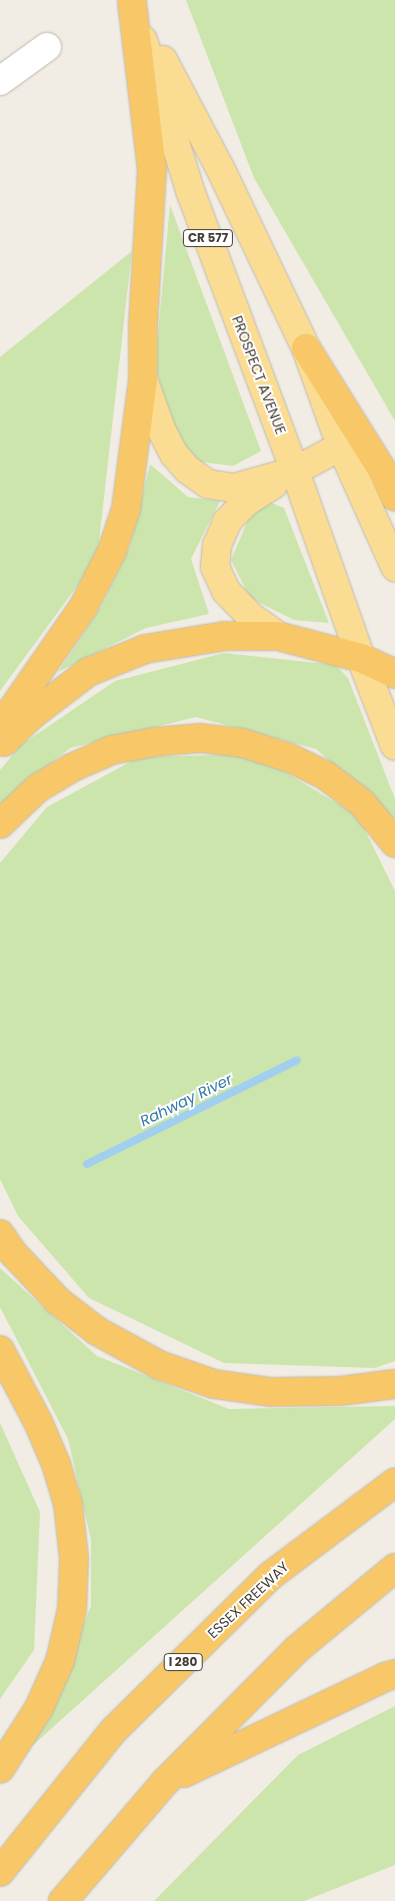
<!DOCTYPE html>
<style>
body{margin:0}
#map{position:relative;width:395px;height:1901px;overflow:hidden;background:#f1ede4;font-family:Poppins,sans-serif}
div>[style]{position:absolute}
.green>*{inset:0;background:#cce5ad}
.stream>*{height:8px;margin:-4px;padding:0 4px;transform-origin:4px;border-radius:4px;background:#a1cfed}
.roads{filter:drop-shadow(0 0 1px #bfb7aa) drop-shadow(0 0 1px #bfb7aa)}
.minor>*{height:28px;margin:-14px;padding:0 14px;transform-origin:14px;border-radius:14px;background:#fff}
.major>*{height:28px;margin:-14px;padding:0 14px;transform-origin:14px;border-radius:14px;background:#fadc93}
.highway>*{height:28px;margin:-14px;padding:0 14px;transform-origin:14px;border-radius:14px;background:#f8c767}
span{translate:-50% -50%;white-space:nowrap;text-align:center;line-height:1.15;-webkit-text-stroke:4px #fff;paint-order:stroke}
.shield-label span{padding:1px 4px;background:#fff;border:1px solid;border-radius:4px;-webkit-text-stroke-width:0}
.shield-label{font-size:12px;color:#433d34;font-weight:700}
.street-label{font-size:14px;color:#433d34}
.water-label{font-size:15px;color:#3278aa;font-style:italic}
</style>
<div id="map">
<div class="green">
<div style="clip-path:polygon(186px 0,395px 0,395px 421px,254px 178px)"></div>
<div style="clip-path:polygon(170px 205px,261px 451px,233px 466px,193px 461px,171px 420px,155px 366px)"></div>
<div style="clip-path:polygon(132px 251px,97px 559px,0 691px,0 357px)"></div>
<div style="clip-path:polygon(150px 464px,188px 497px,220px 501px,191px 559px,209px 614px,146px 628px,58px 672px,101px 607px,130px 546px)"></div>
<div style="clip-path:polygon(267px 501px,284px 508px,329px 623px,294px 620px,250px 598px,231px 560px,248px 520px)"></div>
<div style="clip-path:polygon(224px 653px,336px 665px,348px 678px,395px 799px,395px 820px,316px 749px,196px 717px,70px 748px,0 805px,0 770px,21px 745px,115px 681px)"></div>
<div style="clip-path:polygon(255px 754px,358px 816px,395px 891px,395px 1361px,375px 1368px,224px 1363px,89px 1298px,18px 1216px,0 1179px,0 863px,47px 807px,139px 757px)"></div>
<div style="clip-path:polygon(0 1268px,97px 1356px,229px 1409px,395px 1406px,395px 1419px,31px 1747px,91px 1606px,91px 1540px,68px 1439px,0 1307px)"></div>
<div style="clip-path:polygon(0 1423px,40px 1512px,34px 1650px,0 1699px)"></div>
<div style="clip-path:polygon(395px 1706px,395px 1865px,304px 1901px,154px 1901px,298px 1755px)"></div>
</div>
<div class="stream">
<div style="left:87px;top:1164px;width:234px;rotate:-26.3deg"></div>
</div>
<div class="roads">
<div class="minor">
<div style="left:0;top:81px;width:58px;rotate:-35.9deg"></div>
</div>
<div class="major">
<div style="left:143px;top:40px;width:160px;rotate:72.6deg"></div>
<div style="left:191px;top:193px;width:297px;rotate:69.5deg"></div>
<div style="left:295px;top:471px;width:198px;rotate:70.6deg"></div>
<div style="left:361px;top:658px;width:94px;rotate:68.9deg"></div>
<div style="left:163px;top:60px;width:127px;rotate:62.2deg"></div>
<div style="left:222px;top:172px;width:195px;rotate:64.5deg"></div>
<div style="left:306px;top:348px;width:104px;rotate:70.3deg"></div>
<div style="left:341px;top:446px;width:133px;rotate:65.9deg"></div>
<div style="left:143px;top:379px;width:53px;rotate:70.2deg"></div>
<div style="left:161px;top:429px;width:28px;rotate:63deg"></div>
<div style="left:174px;top:454px;width:21px;rotate:49deg"></div>
<div style="left:188px;top:470px;width:24px;rotate:35deg"></div>
<div style="left:208px;top:484px;width:26px;rotate:9deg"></div>
<div style="left:234px;top:488px;width:63px;rotate:-15.6deg"></div>
<div style="left:295px;top:471px;width:52px;rotate:-28.5deg"></div>
<div style="left:273px;top:485px;width:32px;rotate:148deg"></div>
<div style="left:246px;top:502px;width:28px;rotate:134deg"></div>
<div style="left:227px;top:522px;width:25px;rotate:113deg"></div>
<div style="left:217px;top:545px;width:22px;rotate:95deg"></div>
<div style="left:215px;top:567px;width:26px;rotate:65deg"></div>
<div style="left:226px;top:591px;width:36px;rotate:46deg"></div>
<div style="left:251px;top:617px;width:33px;rotate:35deg"></div>
</div>
<div class="highway">
<div style="left:306px;top:348px;width:147px;rotate:58deg"></div>
<div style="left:384px;top:473px;width:26px;rotate:65deg"></div>
<div style="left:0;top:727px;width:147px;rotate:-55.2deg"></div>
<div style="left:84px;top:606px;width:62px;rotate:-63deg"></div>
<div style="left:112px;top:551px;width:44px;rotate:-71.6deg"></div>
<div style="left:126px;top:509px;width:131px;rotate:-82.5deg"></div>
<div style="left:143px;top:379px;width:54px;rotate:-90deg"></div>
<div style="left:143px;top:325px;width:155px;rotate:-86.7deg"></div>
<div style="left:152px;top:170px;width:169px;rotate:-96.8deg"></div>
<div style="left:4px;top:742px;width:39px;rotate:-44deg"></div>
<div style="left:32px;top:715px;width:71px;rotate:-37.5deg"></div>
<div style="left:88px;top:672px;width:61px;rotate:-22deg"></div>
<div style="left:145px;top:649px;width:80px;rotate:-9.3deg"></div>
<div style="left:224px;top:636px;width:54px"></div>
<div style="left:278px;top:636px;width:86px;rotate:14.8deg"></div>
<div style="left:361px;top:658px;width:38px;rotate:25deg"></div>
<div style="left:0;top:824px;width:52px;rotate:-43.5deg"></div>
<div style="left:38px;top:788px;width:39px;rotate:-31deg"></div>
<div style="left:71px;top:768px;width:45px;rotate:-23.7deg"></div>
<div style="left:112px;top:750px;width:43px;rotate:-10.8deg"></div>
<div style="left:154px;top:742px;width:46px;rotate:-5deg"></div>
<div style="left:200px;top:738px;width:43px;rotate:6.6deg"></div>
<div style="left:243px;top:743px;width:49px;rotate:17.7deg"></div>
<div style="left:290px;top:758px;width:39px;rotate:26deg"></div>
<div style="left:325px;top:775px;width:46px;rotate:37.1deg"></div>
<div style="left:362px;top:803px;width:52px;rotate:50.5deg"></div>
<div style="left:0;top:1234px;width:23px;rotate:56deg"></div>
<div style="left:13px;top:1253px;width:66px;rotate:46.8deg"></div>
<div style="left:58px;top:1301px;width:49px;rotate:37.6deg"></div>
<div style="left:97px;top:1331px;width:71px;rotate:28.7deg"></div>
<div style="left:159px;top:1365px;width:58px;rotate:19.1deg"></div>
<div style="left:214px;top:1384px;width:58px;rotate:8deg"></div>
<div style="left:271px;top:1392px;width:69px;rotate:-0.8deg"></div>
<div style="left:340px;top:1391px;width:55px;rotate:-7.3deg"></div>
<div style="left:0;top:1350px;width:81px;rotate:62.2deg"></div>
<div style="left:38px;top:1422px;width:46px;rotate:66.8deg"></div>
<div style="left:56px;top:1464px;width:42px;rotate:73.3deg"></div>
<div style="left:68px;top:1504px;width:54px;rotate:83.7deg"></div>
<div style="left:74px;top:1558px;width:51px;rotate:92.2deg"></div>
<div style="left:72px;top:1609px;width:53px;rotate:103deg"></div>
<div style="left:60px;top:1661px;width:51px;rotate:114.1deg"></div>
<div style="left:39px;top:1708px;width:72px;rotate:122.6deg"></div>
<div style="left:184px;top:1773px;width:223px;rotate:-25.5deg"></div>
<div style="left:385px;top:1677px;width:10px;rotate:-17deg"></div>
<div style="left:0;top:1872px;width:181px;rotate:-51.3deg"></div>
<div style="left:113px;top:1731px;width:221px;rotate:-44.6deg"></div>
<div style="left:270px;top:1576px;width:156px;rotate:-36.9deg"></div>
<div style="left:63px;top:1901px;width:157px;rotate:-49.4deg"></div>
<div style="left:165px;top:1782px;width:187px;rotate:-45.2deg"></div>
<div style="left:297px;top:1649px;width:127px;rotate:-39.6deg"></div>
</div>
</div>
<div class="shield-label">
<span style="left:208px;top:238px">CR 577</span>
<span style="left:183px;top:1662px">I 280</span>
</div>
<div class="street-label">
<span style="left:259px;top:375px;rotate:69deg">PROSPECT AVENUE</span>
<span style="left:248px;top:1600px;rotate:-43deg">ESSEX FREEWAY</span>
</div>
<div class="water-label">
<span style="left:186px;top:1100px;rotate:-26deg">Rahway River</span>
</div>
</div>
